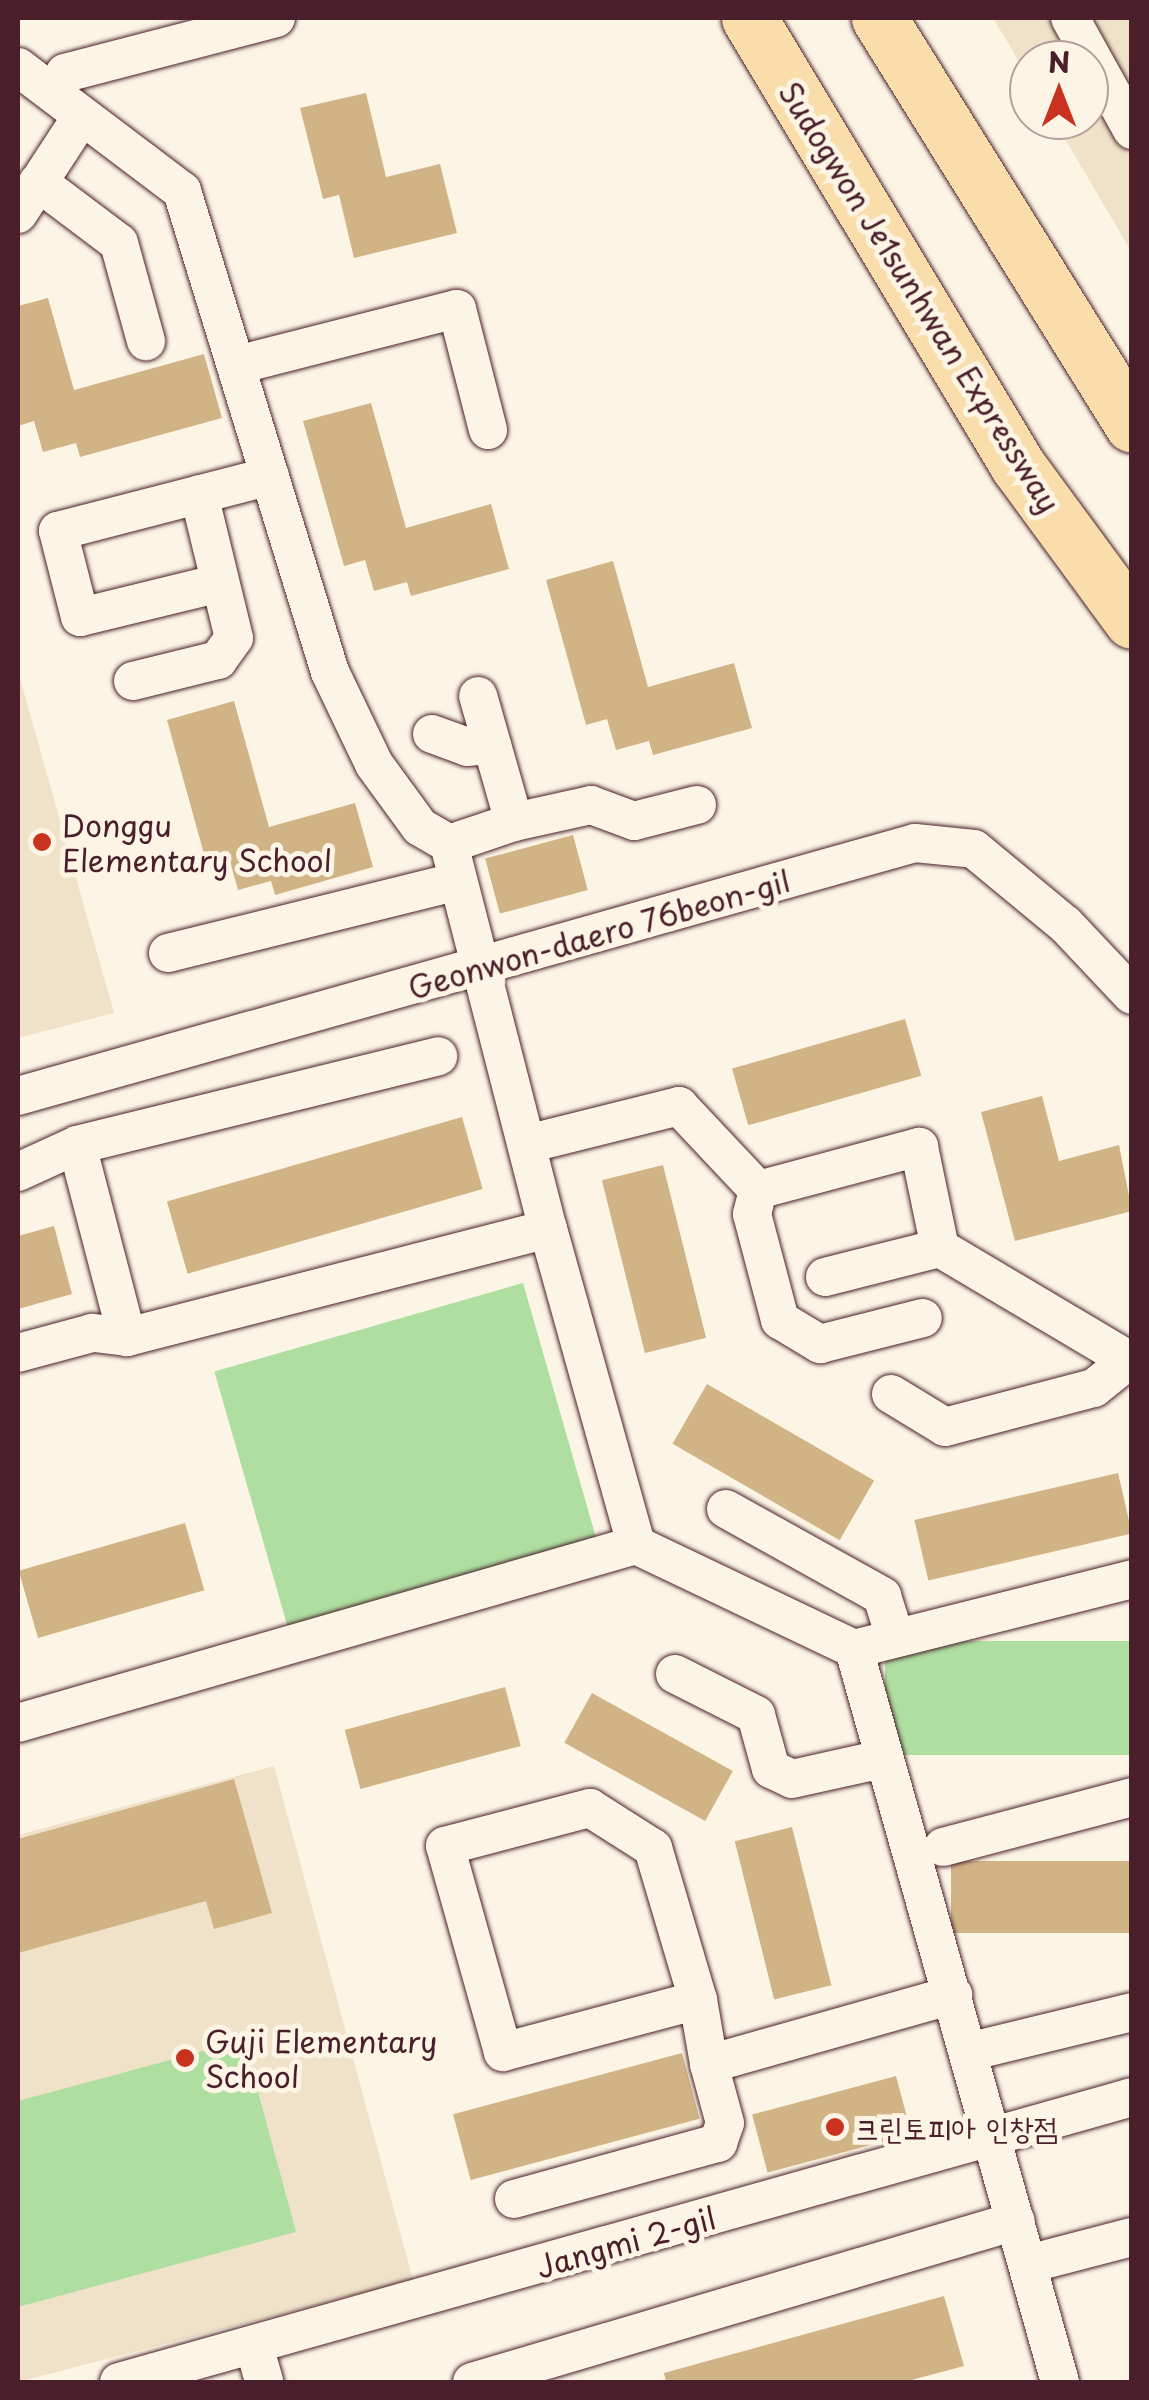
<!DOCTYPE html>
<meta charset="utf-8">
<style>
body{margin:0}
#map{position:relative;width:1149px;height:2400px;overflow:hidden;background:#fcf5e5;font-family:"Playpen Sans","Poor Story",sans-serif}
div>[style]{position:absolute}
.built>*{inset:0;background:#efe2c8}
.green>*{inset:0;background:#aedfa0;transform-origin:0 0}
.building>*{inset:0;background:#d1b486;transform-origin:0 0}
.roads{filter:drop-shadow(0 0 2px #4a1f2b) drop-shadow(0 0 2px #4a1f2b)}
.minor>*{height:38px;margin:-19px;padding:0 19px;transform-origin:19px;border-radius:19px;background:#fcf5e5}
.highway>*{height:55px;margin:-27.5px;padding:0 27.5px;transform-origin:27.5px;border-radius:27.5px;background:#f9deab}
.dots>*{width:28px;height:28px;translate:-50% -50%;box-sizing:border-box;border:5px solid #fcf5e5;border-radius:50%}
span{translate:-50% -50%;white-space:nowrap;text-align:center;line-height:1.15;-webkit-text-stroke:10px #fcf5e5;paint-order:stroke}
.street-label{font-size:30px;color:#4a1f2b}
.poi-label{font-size:30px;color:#4a1f2b}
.left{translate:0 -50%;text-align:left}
.frame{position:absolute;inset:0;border:20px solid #4a1f2b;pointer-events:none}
.north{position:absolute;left:1009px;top:40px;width:100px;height:100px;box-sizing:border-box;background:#fcf5e5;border:2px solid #b59f9b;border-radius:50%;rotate:0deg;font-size:28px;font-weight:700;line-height:40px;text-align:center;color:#4a1f2b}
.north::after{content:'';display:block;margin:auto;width:35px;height:45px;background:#c8321e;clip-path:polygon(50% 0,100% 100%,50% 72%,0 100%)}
</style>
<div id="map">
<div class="built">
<div style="clip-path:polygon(993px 18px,1131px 18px,1131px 251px,1054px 120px,1089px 120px,1089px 60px,1029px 60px,1029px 78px)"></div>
<div style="clip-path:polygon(18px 671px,114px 1013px,18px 1038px)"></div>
<div style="clip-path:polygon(274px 1766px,413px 2280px,18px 2382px,18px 1835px)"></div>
</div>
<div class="green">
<div style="left:523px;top:1283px;width:265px;height:321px;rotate:74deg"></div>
<div style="left:1131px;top:1641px;width:114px;height:246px;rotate:90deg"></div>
<div style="clip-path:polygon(244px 2040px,296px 2232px,18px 2307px,18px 2101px)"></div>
</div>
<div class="building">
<div style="clip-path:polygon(366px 93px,386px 177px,440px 164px,457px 233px,354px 258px,339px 195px,323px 199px,300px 108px)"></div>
<div style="clip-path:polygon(48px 298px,74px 390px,204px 354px,222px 418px,80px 457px,76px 443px,43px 452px,34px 421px,18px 426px,18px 306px)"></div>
<div style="clip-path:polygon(371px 403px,406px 528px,491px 504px,509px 569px,411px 596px,407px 582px,374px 591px,365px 560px,344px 566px,303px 421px)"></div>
<div style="clip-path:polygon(613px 561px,648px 687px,734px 663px,752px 728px,653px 755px,649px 741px,616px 750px,607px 719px,586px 725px,546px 580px)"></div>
<div style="clip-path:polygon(234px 701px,269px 827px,355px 803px,373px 867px,275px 895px,271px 881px,238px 890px,229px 858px,207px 865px,167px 720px)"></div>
<div style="left:573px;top:835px;width:57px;height:91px;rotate:75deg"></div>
<div style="left:905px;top:1019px;width:59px;height:180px;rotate:74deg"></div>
<div style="clip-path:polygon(1042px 1096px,1059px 1161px,1119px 1145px,1132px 1211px,1015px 1241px,981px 1112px)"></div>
<div style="left:462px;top:1117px;width:75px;height:307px;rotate:74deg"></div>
<div style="left:663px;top:1165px;width:178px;height:63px;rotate:76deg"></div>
<div style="clip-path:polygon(54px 1226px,72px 1294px,18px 1309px,18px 1236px)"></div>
<div style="left:707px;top:1384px;width:193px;height:69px;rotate:30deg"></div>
<div style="left:1118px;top:1473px;width:62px;height:209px;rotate:77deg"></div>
<div style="left:185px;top:1523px;width:70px;height:173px;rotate:74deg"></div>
<div style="left:505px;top:1687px;width:61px;height:166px;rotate:75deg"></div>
<div style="left:592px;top:1693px;width:161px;height:57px;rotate:29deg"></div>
<div style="clip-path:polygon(234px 1779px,272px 1913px,214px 1929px,206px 1901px,18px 1953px,18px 1839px)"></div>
<div style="left:792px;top:1827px;width:163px;height:59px;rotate:76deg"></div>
<div style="left:1132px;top:1861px;width:72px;height:181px;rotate:90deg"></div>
<div style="left:682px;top:2053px;width:68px;height:237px;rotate:75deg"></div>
<div style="left:896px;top:2076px;width:60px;height:149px;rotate:75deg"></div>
<div style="clip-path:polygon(944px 2296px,964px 2366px,904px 2382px,666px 2382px,664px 2373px)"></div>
</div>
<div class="roads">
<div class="minor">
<div style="left:1070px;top:18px;width:128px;rotate:61deg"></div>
<div style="left:18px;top:67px;width:206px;rotate:37.1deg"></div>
<div style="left:182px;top:191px;width:503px;rotate:72.9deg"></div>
<div style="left:330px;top:672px;width:102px;rotate:64.4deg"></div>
<div style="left:374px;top:764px;width:78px;rotate:53.9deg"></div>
<div style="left:420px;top:827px;width:34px;rotate:30deg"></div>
<div style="left:449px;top:844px;width:398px;rotate:75.6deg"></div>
<div style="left:548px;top:1229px;width:435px;rotate:165.6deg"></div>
<div style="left:127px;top:1337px;width:35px;rotate:-173deg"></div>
<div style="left:92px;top:1333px;width:77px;rotate:164.9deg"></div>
<div style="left:53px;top:93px;width:23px;rotate:-59deg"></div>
<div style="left:65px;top:73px;width:218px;rotate:-14.6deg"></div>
<div style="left:38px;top:182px;width:101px;rotate:37deg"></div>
<div style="left:119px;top:243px;width:102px;rotate:74.6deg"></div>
<div style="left:18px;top:214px;width:117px;rotate:-56.9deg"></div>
<div style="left:237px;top:365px;width:227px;rotate:-14.3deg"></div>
<div style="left:457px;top:309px;width:125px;rotate:75.6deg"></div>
<div style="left:220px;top:583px;width:144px;rotate:166.3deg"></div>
<div style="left:80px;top:617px;width:89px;rotate:-104.3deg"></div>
<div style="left:58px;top:531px;width:219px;rotate:-14.5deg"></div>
<div style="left:133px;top:681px;width:88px;rotate:-13.9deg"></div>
<div style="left:218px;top:660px;width:27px;rotate:-54deg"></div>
<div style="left:234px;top:638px;width:148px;rotate:-103.7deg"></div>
<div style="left:432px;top:734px;width:37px;rotate:20deg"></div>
<div style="left:467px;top:747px;width:25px;rotate:-5deg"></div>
<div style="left:514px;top:822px;width:79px;rotate:-12.4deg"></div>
<div style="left:591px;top:805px;width:46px;rotate:20.4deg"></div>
<div style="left:634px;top:821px;width:65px;rotate:-14.3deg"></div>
<div style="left:449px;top:844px;width:69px;rotate:-18.7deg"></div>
<div style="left:514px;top:822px;width:131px;rotate:-105.9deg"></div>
<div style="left:168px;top:953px;width:299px;rotate:-13.9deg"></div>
<div style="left:18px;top:1096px;width:932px;rotate:-15.75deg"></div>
<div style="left:915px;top:843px;width:59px;rotate:5.8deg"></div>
<div style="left:974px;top:849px;width:119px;rotate:39.6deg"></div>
<div style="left:1066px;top:925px;width:96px;rotate:46.7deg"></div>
<div style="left:527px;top:1144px;width:157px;rotate:-14deg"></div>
<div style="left:679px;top:1106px;width:115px;rotate:46.8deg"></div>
<div style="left:758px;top:1190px;width:167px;rotate:-15deg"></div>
<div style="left:919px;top:1147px;width:103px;rotate:78.3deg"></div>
<div style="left:940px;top:1248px;width:223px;rotate:30.7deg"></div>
<div style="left:18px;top:1172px;width:65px;rotate:-24.6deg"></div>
<div style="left:758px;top:1190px;width:25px;rotate:104deg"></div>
<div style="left:752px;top:1214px;width:110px;rotate:75.2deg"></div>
<div style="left:780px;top:1320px;width:47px;rotate:31deg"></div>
<div style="left:820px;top:1344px;width:106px;rotate:-14.2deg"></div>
<div style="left:548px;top:1229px;width:328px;rotate:74.4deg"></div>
<div style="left:825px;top:1277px;width:119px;rotate:-14.2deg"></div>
<div style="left:127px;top:1337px;width:198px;rotate:-104.6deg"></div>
<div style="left:77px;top:1145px;width:372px;rotate:-13.8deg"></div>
<div style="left:891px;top:1394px;width:63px;rotate:31.4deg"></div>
<div style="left:945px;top:1427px;width:154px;rotate:-14.7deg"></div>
<div style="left:1094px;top:1388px;width:46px;rotate:-38.9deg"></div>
<div style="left:726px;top:1509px;width:179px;rotate:29.1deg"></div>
<div style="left:882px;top:1596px;width:43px;rotate:72.4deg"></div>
<div style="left:854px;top:1649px;width:287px;rotate:-14.1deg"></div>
<div style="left:675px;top:1674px;width:91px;rotate:26.8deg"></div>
<div style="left:756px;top:1715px;width:56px;rotate:74.5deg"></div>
<div style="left:771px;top:1769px;width:23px;rotate:25deg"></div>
<div style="left:792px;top:1779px;width:92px;rotate:-12.5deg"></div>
<div style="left:18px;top:1723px;width:643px;rotate:-16.07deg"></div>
<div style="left:636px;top:1545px;width:242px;rotate:25.5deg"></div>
<div style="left:854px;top:1649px;width:761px;rotate:74.3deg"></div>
<div style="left:943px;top:1847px;width:196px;rotate:-14.8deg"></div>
<div style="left:698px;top:2000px;width:202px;rotate:165.1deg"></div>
<div style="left:503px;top:2052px;width:214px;rotate:-105.7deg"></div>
<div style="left:445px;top:1846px;width:150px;rotate:-14.7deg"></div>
<div style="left:590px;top:1808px;width:75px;rotate:32.4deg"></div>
<div style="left:653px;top:1848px;width:159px;rotate:73.5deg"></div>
<div style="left:698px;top:2000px;width:65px;rotate:80.2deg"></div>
<div style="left:709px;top:2064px;width:254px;rotate:-15.8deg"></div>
<div style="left:972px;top:2051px;width:165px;rotate:-13.7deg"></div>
<div style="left:514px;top:2199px;width:212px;rotate:-15.4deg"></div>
<div style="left:718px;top:2143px;width:21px;rotate:-71deg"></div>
<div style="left:725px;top:2123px;width:61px;rotate:-105.2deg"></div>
<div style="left:1028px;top:2264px;width:107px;rotate:-14.6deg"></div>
<div style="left:254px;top:2346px;width:37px;rotate:74deg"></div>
<div style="left:119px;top:2382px;width:1052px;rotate:-15.71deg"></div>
<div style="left:472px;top:2382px;width:567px;rotate:-16.49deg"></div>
</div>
<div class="highway">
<div style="left:749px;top:18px;width:523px;rotate:59.02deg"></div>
<div style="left:1018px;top:466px;width:192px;rotate:53.7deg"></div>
<div style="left:879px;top:18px;width:479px;rotate:58.1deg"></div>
</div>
</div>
<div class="dots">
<div style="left:42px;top:842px;background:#c8321e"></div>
<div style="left:185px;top:2058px;background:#c8321e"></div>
<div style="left:835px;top:2127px;background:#c8321e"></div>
</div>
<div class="street-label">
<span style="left:920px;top:297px;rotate:58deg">Sudogwon Je1sunhwan Expressway</span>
<span style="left:599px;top:934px;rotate:-16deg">Geonwon-daero 76beon-gil</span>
<span style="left:626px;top:2242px;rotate:-16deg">Jangmi 2-gil</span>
</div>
<div class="poi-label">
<span class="left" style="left:62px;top:842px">Donggu<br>Elementary School</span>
<span class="left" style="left:205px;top:2058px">Guji Elementary<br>School</span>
<span class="left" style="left:855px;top:2127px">크린토피아 인창점</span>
</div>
<div class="frame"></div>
<div class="north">N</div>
</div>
